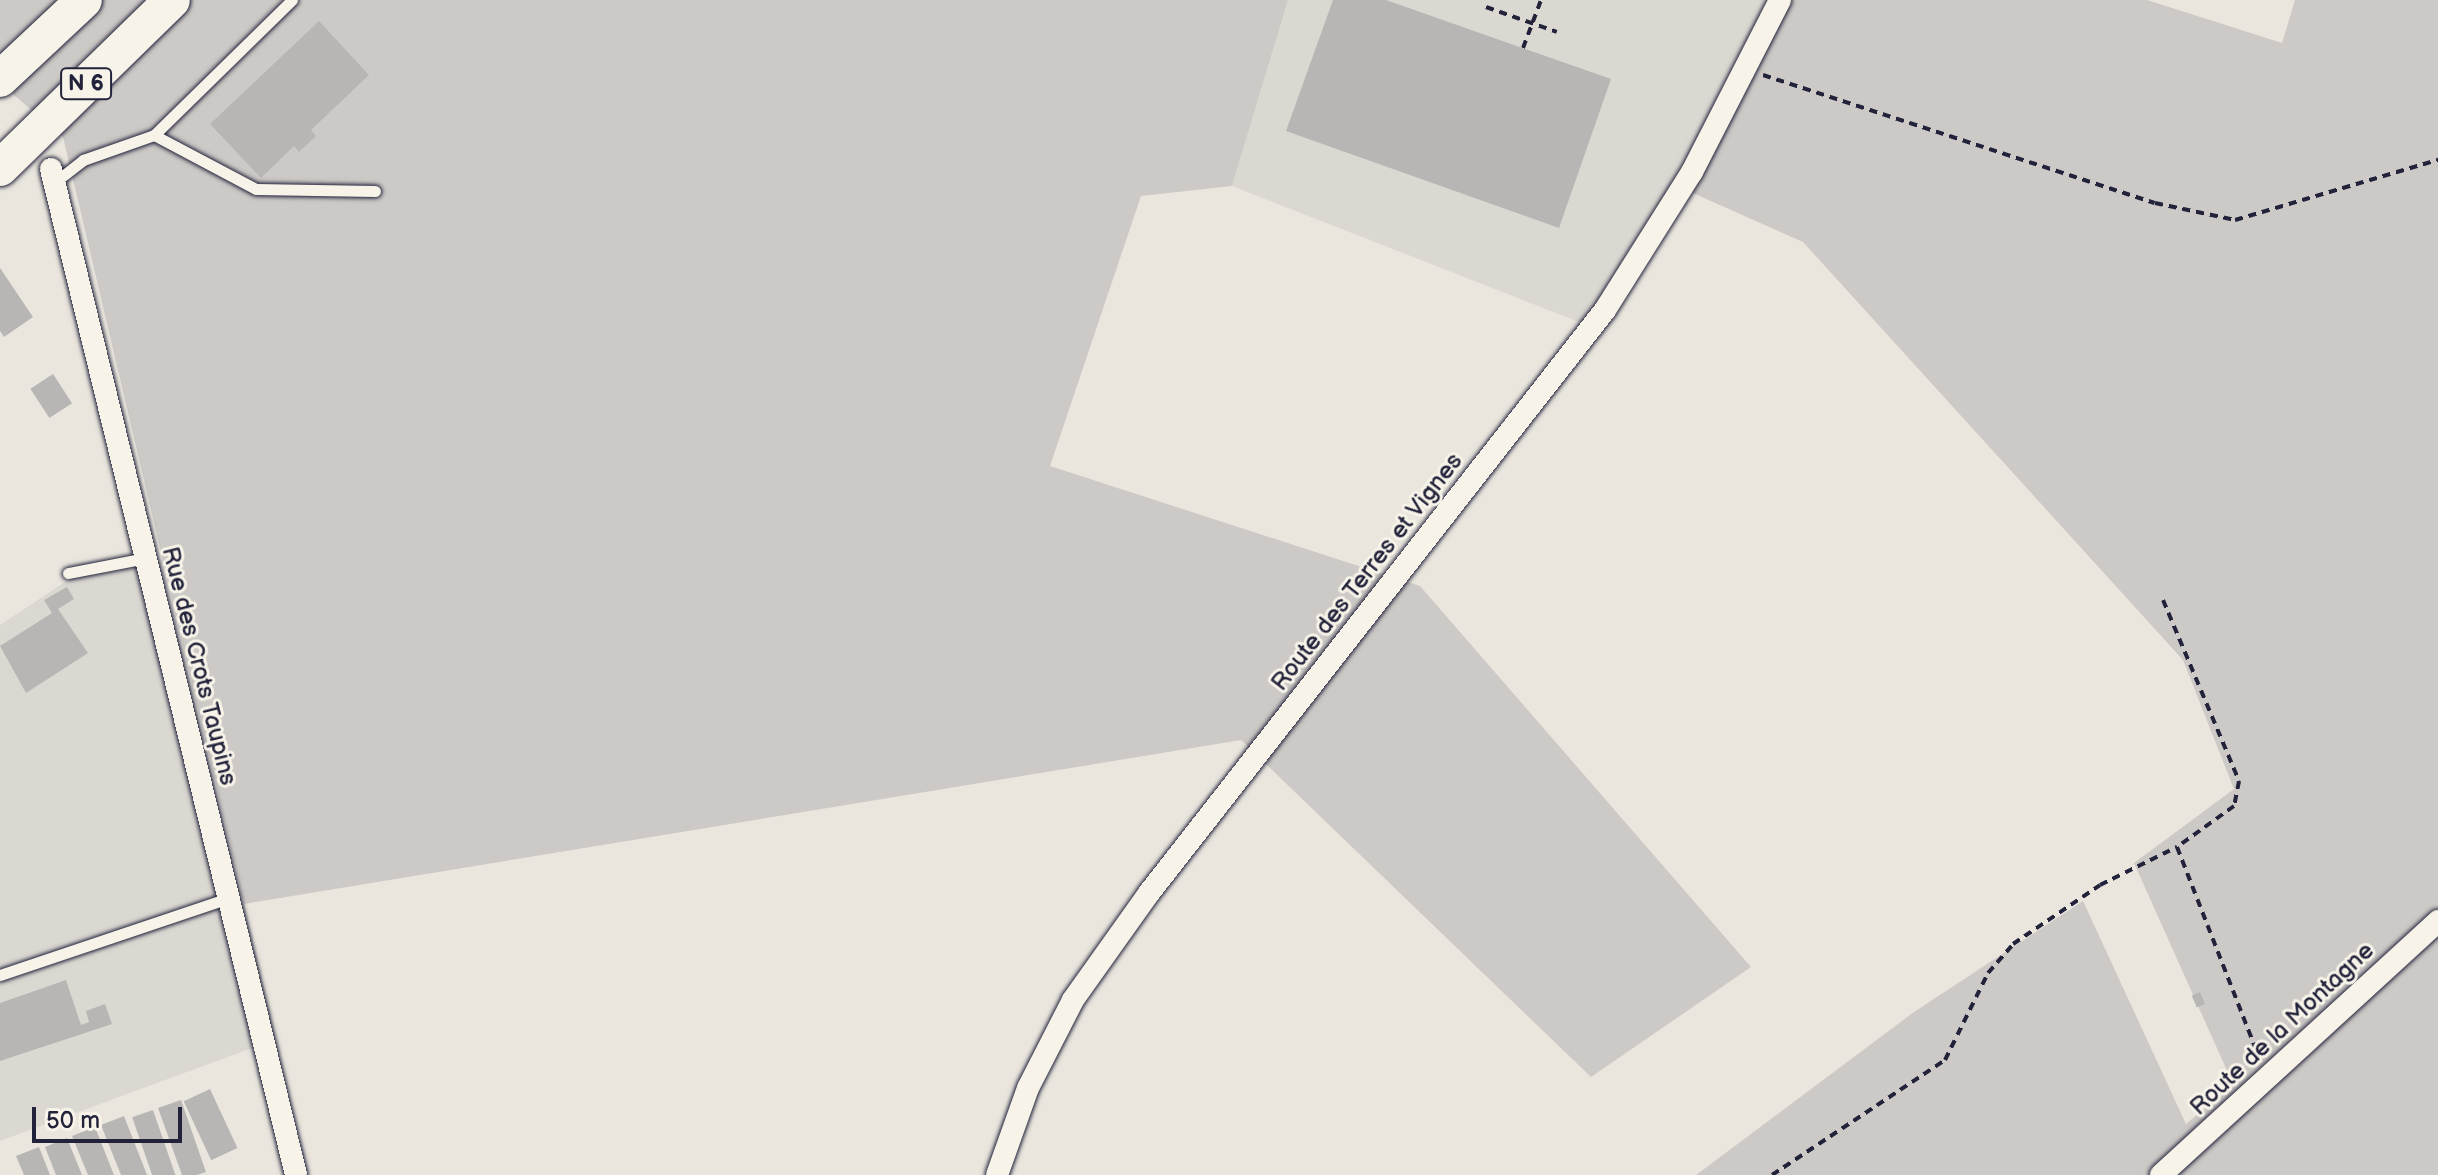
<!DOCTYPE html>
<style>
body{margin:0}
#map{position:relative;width:2438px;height:1175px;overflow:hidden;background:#eae6de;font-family:"Balsamiq Sans",sans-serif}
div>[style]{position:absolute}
.built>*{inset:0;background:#dbd8d2}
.green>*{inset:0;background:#cdc9c6}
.building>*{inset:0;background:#b8b6b5;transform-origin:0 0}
.path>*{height:4px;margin-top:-2px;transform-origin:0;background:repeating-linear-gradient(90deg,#22223b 0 8px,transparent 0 14px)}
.roads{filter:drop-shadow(0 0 2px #22223b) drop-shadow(0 0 2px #22223b)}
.lane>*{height:11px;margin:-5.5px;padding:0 5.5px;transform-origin:5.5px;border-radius:5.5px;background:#f7f3e8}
.street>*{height:22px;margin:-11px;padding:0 11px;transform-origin:11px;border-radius:11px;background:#f7f3e8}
.primary>*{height:36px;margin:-18px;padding:0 18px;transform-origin:18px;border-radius:18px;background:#f7f3e8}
span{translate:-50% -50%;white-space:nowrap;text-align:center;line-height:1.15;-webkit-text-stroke:6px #f7f3e8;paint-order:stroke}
.shield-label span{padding:2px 6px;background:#f7f3e8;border:2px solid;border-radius:6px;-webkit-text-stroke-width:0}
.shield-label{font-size:22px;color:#22223b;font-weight:700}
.street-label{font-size:24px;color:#22223b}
.scale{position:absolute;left:32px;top:1107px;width:150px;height:36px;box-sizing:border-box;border:4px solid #22223b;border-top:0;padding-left:10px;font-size:24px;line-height:28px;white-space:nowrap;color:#22223b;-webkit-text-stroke:6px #f7f3e8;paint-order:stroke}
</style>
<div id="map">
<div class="built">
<div style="clip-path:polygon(1288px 0,1791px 0,1602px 331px,1232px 186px)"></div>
<div style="clip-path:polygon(163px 560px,276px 1039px,0 1141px,0 625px,71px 578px)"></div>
</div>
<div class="green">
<div style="clip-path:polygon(0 0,1288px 0,1232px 186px,1141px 196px,1050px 466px,1420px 586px,1751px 967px,1591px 1077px,1241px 740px,244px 904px,63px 137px,0 83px)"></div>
<div style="clip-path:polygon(1791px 0,2147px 0,2282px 43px,2295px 0,2438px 0,2438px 1175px,1696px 1175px,1914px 1012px,2083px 901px,2186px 1124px,2233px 1084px,2134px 863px,2234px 789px,2183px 660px,1803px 242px,1686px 190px)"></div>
</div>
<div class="building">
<div style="clip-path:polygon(1333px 0,1386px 0,1611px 79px,1559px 228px,1286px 131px)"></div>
<div style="clip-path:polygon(319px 21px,369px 75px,311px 130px,316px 136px,299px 152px,294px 146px,261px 178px,210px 124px)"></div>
<div style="clip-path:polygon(0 268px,33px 317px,4px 337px,0 331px)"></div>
<div style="left:53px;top:374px;width:35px;height:27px;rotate:57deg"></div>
<div style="clip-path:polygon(67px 587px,74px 599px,58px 609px,88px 653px,26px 693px,0 646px,52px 613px,44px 600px)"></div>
<div style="clip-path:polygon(66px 980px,81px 1025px,89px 1022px,86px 1011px,105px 1004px,112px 1024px,0 1061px,0 1003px)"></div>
<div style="left:2200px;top:992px;width:13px;height:9px;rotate:67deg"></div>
<div style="left:210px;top:1089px;width:65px;height:29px;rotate:65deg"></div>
<div style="clip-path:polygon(181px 1100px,206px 1172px,197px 1175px,182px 1175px,158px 1108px)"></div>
<div style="left:153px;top:1110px;width:69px;height:22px;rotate:71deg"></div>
<div style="clip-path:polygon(124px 1116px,147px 1175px,121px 1175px,101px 1125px)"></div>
<div style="clip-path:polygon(95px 1127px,114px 1175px,88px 1175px,72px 1136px)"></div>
<div style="clip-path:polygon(67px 1138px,82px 1175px,56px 1175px,45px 1147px)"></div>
<div style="clip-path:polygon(39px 1147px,50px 1175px,24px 1175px,16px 1156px)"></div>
</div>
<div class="path">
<div style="left:1486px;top:7px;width:75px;rotate:19.4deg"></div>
<div style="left:1523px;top:48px;width:51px;rotate:-69.4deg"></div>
<div style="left:1763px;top:75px;width:412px;rotate:18.1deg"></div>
<div style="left:2155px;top:203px;width:82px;rotate:12deg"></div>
<div style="left:2235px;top:220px;width:212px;rotate:-16.5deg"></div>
<div style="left:2163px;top:600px;width:196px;rotate:67.2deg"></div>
<div style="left:2239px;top:781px;width:25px;rotate:101deg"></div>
<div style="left:2234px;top:806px;width:70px;rotate:144.3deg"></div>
<div style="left:2177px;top:847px;width:225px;rotate:68.7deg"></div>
<div style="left:1772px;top:1175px;width:208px;rotate:-33.6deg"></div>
<div style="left:1945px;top:1060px;width:97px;rotate:-63.7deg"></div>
<div style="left:1988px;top:973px;width:38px;rotate:-49deg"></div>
<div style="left:2013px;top:944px;width:105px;rotate:-34.1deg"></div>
<div style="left:2100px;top:885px;width:86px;rotate:-26.3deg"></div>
</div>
<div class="roads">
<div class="lane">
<div style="left:154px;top:135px;width:115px;rotate:27.9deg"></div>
<div style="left:256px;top:189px;width:119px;rotate:1deg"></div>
<div style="left:55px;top:182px;width:36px;rotate:-38deg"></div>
<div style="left:83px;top:160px;width:75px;rotate:-19.4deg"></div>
<div style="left:154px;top:135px;width:193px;rotate:-44.4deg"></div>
<div style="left:68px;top:573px;width:79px;rotate:-10.9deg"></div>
<div style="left:0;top:975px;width:242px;rotate:-18.6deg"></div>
</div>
<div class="street">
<div style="left:51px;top:169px;width:1035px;rotate:76.31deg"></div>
<div style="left:997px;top:1175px;width:92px;rotate:-70.4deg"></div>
<div style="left:1028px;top:1088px;width:99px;rotate:-62.9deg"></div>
<div style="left:1073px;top:1000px;width:131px;rotate:-54.6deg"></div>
<div style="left:1149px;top:893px;width:740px;rotate:-51.97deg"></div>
<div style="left:1605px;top:310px;width:163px;rotate:-57.8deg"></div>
<div style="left:1692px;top:172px;width:193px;rotate:-62.9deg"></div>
<div style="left:2161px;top:1175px;width:376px;rotate:-42.5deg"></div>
</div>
<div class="primary">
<div style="left:0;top:79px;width:115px;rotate:-43.2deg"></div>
<div style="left:0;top:168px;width:240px;rotate:-44.3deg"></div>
</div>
</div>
<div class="shield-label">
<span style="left:86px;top:84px">N 6</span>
</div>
<div class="street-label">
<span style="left:1367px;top:572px;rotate:-52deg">Route des Terres et Vignes</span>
<span style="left:199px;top:666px;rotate:76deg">Rue des Crots Taupins</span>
<span style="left:2282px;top:1029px;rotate:-43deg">Route de la Montagne</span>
</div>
<div class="scale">50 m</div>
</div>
